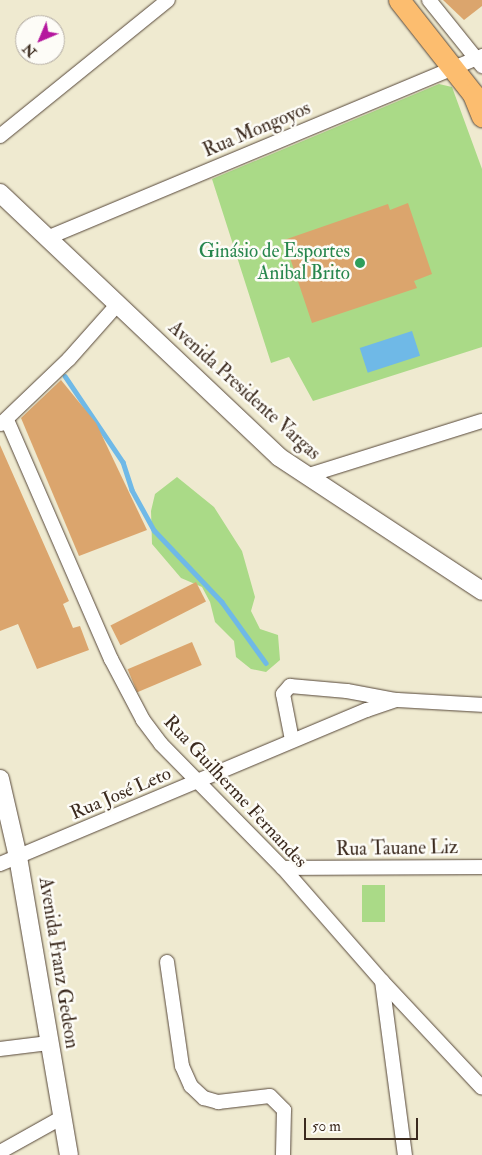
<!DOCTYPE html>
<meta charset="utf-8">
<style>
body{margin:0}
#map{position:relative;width:482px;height:1155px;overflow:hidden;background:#efead0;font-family:"IM FELL Double Pica",serif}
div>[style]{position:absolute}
.green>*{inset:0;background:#aada87;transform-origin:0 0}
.water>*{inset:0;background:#6fb9e7;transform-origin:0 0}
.stream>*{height:4.5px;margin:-2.25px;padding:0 2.25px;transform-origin:2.25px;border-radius:2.25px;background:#6fb9e7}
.building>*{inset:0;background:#dba56d;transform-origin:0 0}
.roads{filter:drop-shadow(0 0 1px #564739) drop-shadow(0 0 1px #564739)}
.minor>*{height:14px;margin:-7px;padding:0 7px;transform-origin:7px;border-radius:7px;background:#fff}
.tertiary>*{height:18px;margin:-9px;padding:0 9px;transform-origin:9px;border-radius:9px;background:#fff}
.primary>*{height:21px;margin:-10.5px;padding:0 10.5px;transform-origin:10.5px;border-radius:10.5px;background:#fcbd6f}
.dots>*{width:14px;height:14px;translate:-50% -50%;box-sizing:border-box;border:2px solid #fdfcf7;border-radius:50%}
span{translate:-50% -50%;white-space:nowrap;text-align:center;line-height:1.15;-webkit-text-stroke:5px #fdfcf7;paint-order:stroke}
.street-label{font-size:19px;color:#3b2a1e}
.leisure-label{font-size:19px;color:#27864d}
.right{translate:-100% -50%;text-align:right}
.north{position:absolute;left:15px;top:15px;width:50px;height:50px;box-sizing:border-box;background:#fdfcf7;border:1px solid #afa8a0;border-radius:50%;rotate:225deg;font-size:14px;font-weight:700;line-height:20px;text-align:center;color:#3b2a1e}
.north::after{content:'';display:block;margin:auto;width:18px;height:22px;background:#b5179e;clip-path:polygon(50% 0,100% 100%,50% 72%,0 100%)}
.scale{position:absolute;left:304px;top:1118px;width:114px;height:22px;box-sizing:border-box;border:2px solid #3b2a1e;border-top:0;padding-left:6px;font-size:15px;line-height:18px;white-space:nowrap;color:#3b2a1e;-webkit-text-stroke:4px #fdfcf7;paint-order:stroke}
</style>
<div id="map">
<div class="green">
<div style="clip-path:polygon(439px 84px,452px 87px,482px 169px,482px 347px,313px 401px,289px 357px,271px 363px,212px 179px)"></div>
<div style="clip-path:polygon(177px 477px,214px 507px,242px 551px,255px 597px,251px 611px,260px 629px,278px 635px,280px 660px,266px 672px,251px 669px,236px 657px,234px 641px,215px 622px,210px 602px,202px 587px,181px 578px,152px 544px,151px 511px,155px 494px)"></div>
<div style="left:362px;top:885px;width:23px;height:37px"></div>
</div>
<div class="water">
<div style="left:412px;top:331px;width:26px;height:55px;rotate:72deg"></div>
</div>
<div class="stream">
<div style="left:65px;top:376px;width:104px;rotate:56deg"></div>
<div style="left:123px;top:462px;width:29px;rotate:72deg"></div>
<div style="left:132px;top:490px;width:46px;rotate:61.2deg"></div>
<div style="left:154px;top:530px;width:99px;rotate:46.6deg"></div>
<div style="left:222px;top:602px;width:75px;rotate:54.2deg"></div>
</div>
<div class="building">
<div style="clip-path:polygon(443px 0,482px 0,482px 6px,464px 20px)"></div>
<div style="clip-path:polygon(408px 203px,432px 274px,414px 281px,417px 288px,312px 323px,284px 240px,388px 204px,390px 210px)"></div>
<div style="clip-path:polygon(61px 380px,96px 423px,147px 530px,79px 556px,21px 418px)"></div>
<div style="clip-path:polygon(0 445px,69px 601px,63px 604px,73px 628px,80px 626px,89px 650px,37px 669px,18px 624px,0 631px)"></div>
<div style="left:196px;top:582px;width:22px;height:96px;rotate:63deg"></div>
<div style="left:192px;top:642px;width:25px;height:70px;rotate:67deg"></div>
</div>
<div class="roads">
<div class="minor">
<div style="left:429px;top:0;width:85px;rotate:51.2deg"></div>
<div style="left:0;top:136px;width:216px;rotate:-39deg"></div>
<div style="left:47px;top:238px;width:472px;rotate:-22.7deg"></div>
<div style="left:7px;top:420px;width:261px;rotate:66.5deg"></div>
<div style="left:111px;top:659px;width:69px;rotate:62.3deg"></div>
<div style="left:143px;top:720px;width:30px;rotate:53deg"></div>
<div style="left:161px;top:744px;width:174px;rotate:45.5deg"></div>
<div style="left:283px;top:868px;width:150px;rotate:48.8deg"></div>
<div style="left:382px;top:981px;width:146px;rotate:46.9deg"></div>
<div style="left:1px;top:424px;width:94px;rotate:-43.7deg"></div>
<div style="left:69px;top:359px;width:72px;rotate:-48.4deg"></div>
<div style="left:306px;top:476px;width:184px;rotate:-17.4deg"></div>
<div style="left:292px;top:740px;width:47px;rotate:-101.1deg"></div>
<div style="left:283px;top:694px;width:11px;rotate:-49deg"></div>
<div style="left:290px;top:686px;width:57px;rotate:5deg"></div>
<div style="left:347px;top:691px;width:50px;rotate:10.4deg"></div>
<div style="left:0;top:864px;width:398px;rotate:-22.8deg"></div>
<div style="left:367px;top:710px;width:31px;rotate:-19deg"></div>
<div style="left:396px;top:700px;width:86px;rotate:3.3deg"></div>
<div style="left:283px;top:868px;width:199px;rotate:-0.3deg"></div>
<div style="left:167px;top:962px;width:105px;rotate:81.8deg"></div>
<div style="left:182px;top:1066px;width:22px;rotate:66deg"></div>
<div style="left:191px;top:1086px;width:18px;rotate:43deg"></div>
<div style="left:204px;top:1098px;width:15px;rotate:16deg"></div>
<div style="left:218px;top:1102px;width:52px;rotate:-6.6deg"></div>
<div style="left:270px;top:1096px;width:20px;rotate:45deg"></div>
<div style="left:284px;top:1110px;width:45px;rotate:91.3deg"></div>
<div style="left:382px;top:981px;width:176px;rotate:82.5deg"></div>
<div style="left:0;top:1049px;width:49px;rotate:-7deg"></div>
<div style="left:0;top:1152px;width:72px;rotate:-29.1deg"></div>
</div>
<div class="tertiary">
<div style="left:0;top:193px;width:384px;rotate:43.4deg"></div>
<div style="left:279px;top:457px;width:243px;rotate:33.4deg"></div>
<div style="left:0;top:779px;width:80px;rotate:77deg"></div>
<div style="left:18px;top:857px;width:302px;rotate:80.3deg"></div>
</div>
<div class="primary">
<div style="left:399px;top:0;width:120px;rotate:51.8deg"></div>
<div style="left:473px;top:94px;width:24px;rotate:68deg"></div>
</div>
</div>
<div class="dots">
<div style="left:360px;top:263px;background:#2e9e5b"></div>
</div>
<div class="street-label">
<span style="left:257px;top:130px;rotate:-23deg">Rua Mongoyos</span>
<span style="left:244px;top:391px;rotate:42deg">Avenida Presidente Vargas</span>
<span style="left:235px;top:792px;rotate:47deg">Rua Guilherme Fernandes</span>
<span style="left:121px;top:794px;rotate:-23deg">Rua José Leto</span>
<span style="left:397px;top:849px;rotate:-1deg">Rua Tauane Liz</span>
<span style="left:58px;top:963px;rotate:81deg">Avenida Franz Gedeon</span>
</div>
<div class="leisure-label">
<span class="right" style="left:350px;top:263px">Ginásio de Esportes<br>Anibal Brito</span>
</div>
<div class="north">N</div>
<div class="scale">50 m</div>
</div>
